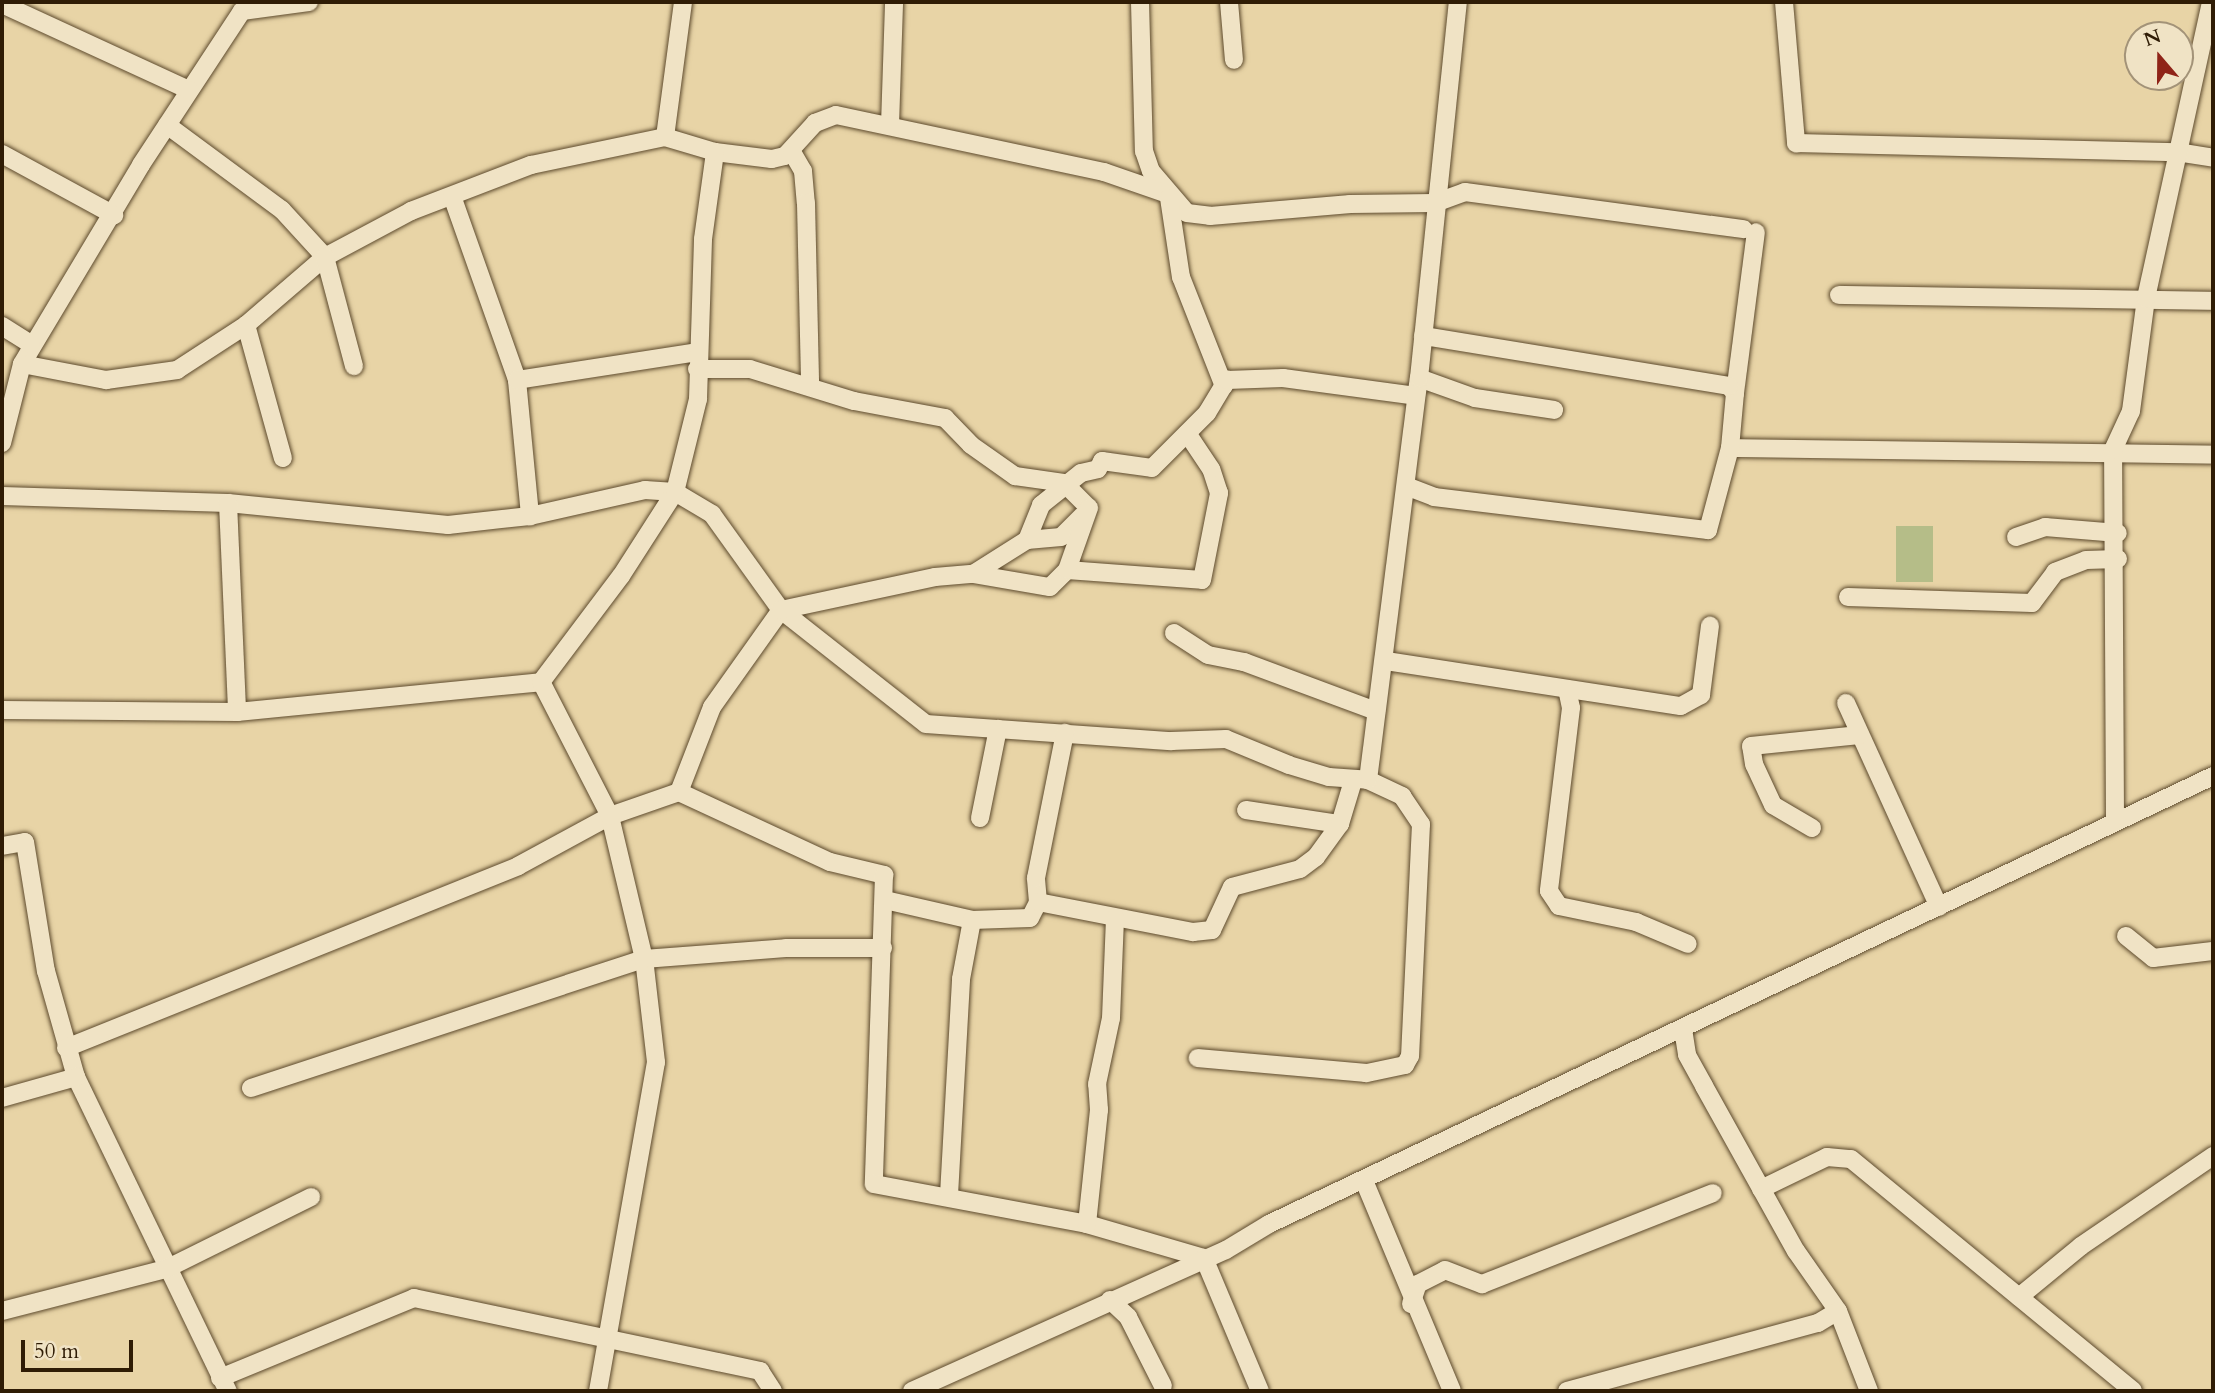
<!DOCTYPE html>
<style>
body{margin:0}
#map{position:relative;width:2215px;height:1393px;overflow:hidden;background:#e8d4a6;font-family:Cardo,serif}
div>[style]{position:absolute}
.green>*{inset:0;background:#b5bd88;transform-origin:0 0}
.roads{filter:drop-shadow(0 0 2px #5d4a2d) drop-shadow(0 0 2px #5d4a2d)}
.minor>*{height:18px;margin:-9px;padding:0 9px;transform-origin:9px;border-radius:9px;background:#f0e3c5}
span{translate:-50% -50%;white-space:nowrap;text-align:center;line-height:1.15;-webkit-text-stroke:7px #f0e3c5;paint-order:stroke}
.frame{position:absolute;inset:0;border:4px solid #2f1c05;pointer-events:none}
.north{position:absolute;left:2124px;top:21px;width:70px;height:70px;box-sizing:border-box;background:#f0e3c5;border:2px solid #a39378;border-radius:50%;rotate:340deg;font-size:19px;font-weight:700;line-height:28px;text-align:center;color:#2f1c05}
.north::after{content:'';display:block;margin:auto;width:24px;height:32px;background:#8f2418;clip-path:polygon(50% 0,100% 100%,50% 72%,0 100%)}
.scale{position:absolute;left:21px;top:1340px;width:112px;height:32px;box-sizing:border-box;border:4px solid #2f1c05;border-top:0;padding-left:9px;font-size:21px;line-height:24px;white-space:nowrap;color:#2f1c05;-webkit-text-stroke:5px #f0e3c5;paint-order:stroke}
</style>
<div id="map">
<div class="green">
<div style="left:1933px;top:526px;width:56px;height:37px;rotate:90deg"></div>
</div>
<div class="roads">
<div class="minor">
<div style="left:309px;top:2px;width:68px;rotate:172.3deg"></div>
<div style="left:242px;top:11px;width:184px;rotate:123.3deg"></div>
<div style="left:141px;top:165px;width:232px;rotate:120.9deg"></div>
<div style="left:22px;top:364px;width:86px;rotate:10.8deg"></div>
<div style="left:106px;top:380px;width:72px;rotate:-8deg"></div>
<div style="left:177px;top:370px;width:82px;rotate:-33.1deg"></div>
<div style="left:246px;top:325px;width:104px;rotate:-40.7deg"></div>
<div style="left:325px;top:257px;width:98px;rotate:-28.1deg"></div>
<div style="left:411px;top:211px;width:129px;rotate:-21deg"></div>
<div style="left:531px;top:165px;width:137px;rotate:-11.8deg"></div>
<div style="left:1140px;top:2px;width:149px;rotate:88.5deg"></div>
<div style="left:1144px;top:151px;width:21px;rotate:71deg"></div>
<div style="left:1151px;top:171px;width:55px;rotate:49.4deg"></div>
<div style="left:1187px;top:213px;width:23px;rotate:7deg"></div>
<div style="left:1210px;top:216px;width:141px;rotate:-4.9deg"></div>
<div style="left:1350px;top:204px;width:85px;rotate:-0.7deg"></div>
<div style="left:1435px;top:203px;width:32px;rotate:-20deg"></div>
<div style="left:1465px;top:192px;width:281px;rotate:7.6deg"></div>
<div style="left:1229px;top:2px;width:58px;rotate:85.1deg"></div>
<div style="left:1784px;top:2px;width:142px;rotate:85.1deg"></div>
<div style="left:1796px;top:143px;width:381px;rotate:1.4deg"></div>
<div style="left:2177px;top:152px;width:36px;rotate:9deg"></div>
<div style="left:2px;top:4px;width:206px;rotate:24.7deg"></div>
<div style="left:167px;top:125px;width:143px;rotate:36.5deg"></div>
<div style="left:282px;top:210px;width:64px;rotate:47.5deg"></div>
<div style="left:325px;top:257px;width:113px;rotate:75.1deg"></div>
<div style="left:890px;top:125px;width:123px;rotate:-88.1deg"></div>
<div style="left:715px;top:152px;width:57px;rotate:7deg"></div>
<div style="left:772px;top:159px;width:13px;rotate:-13deg"></div>
<div style="left:785px;top:156px;width:45px;rotate:-47.7deg"></div>
<div style="left:815px;top:123px;width:22px;rotate:-21deg"></div>
<div style="left:836px;top:115px;width:274px;rotate:12deg"></div>
<div style="left:1104px;top:172px;width:68px;rotate:19deg"></div>
<div style="left:792px;top:152px;width:22px;rotate:60deg"></div>
<div style="left:803px;top:171px;width:32px;rotate:85deg"></div>
<div style="left:806px;top:203px;width:182px;rotate:88.7deg"></div>
<div style="left:2px;top:154px;width:128px;rotate:28.6deg"></div>
<div style="left:452px;top:196px;width:195px;rotate:70.5deg"></div>
<div style="left:517px;top:380px;width:137px;rotate:84.5deg"></div>
<div style="left:1169px;top:198px;width:80px;rotate:81.4deg"></div>
<div style="left:1181px;top:277px;width:117px;rotate:68.5deg"></div>
<div style="left:1839px;top:295px;width:374px;rotate:0.9deg"></div>
<div style="left:246px;top:325px;width:138px;rotate:74.5deg"></div>
<div style="left:2px;top:326px;width:34px;rotate:32deg"></div>
<div style="left:697px;top:369px;width:53px"></div>
<div style="left:750px;top:369px;width:109px;rotate:17.1deg"></div>
<div style="left:854px;top:401px;width:93px;rotate:10.6deg"></div>
<div style="left:945px;top:418px;width:37px;rotate:46deg"></div>
<div style="left:971px;top:445px;width:54px;rotate:35.2deg"></div>
<div style="left:1015px;top:476px;width:49px;rotate:8.1deg"></div>
<div style="left:1064px;top:483px;width:35px;rotate:45deg"></div>
<div style="left:1419px;top:378px;width:59px;rotate:19.7deg"></div>
<div style="left:1475px;top:398px;width:80px;rotate:8.6deg"></div>
<div style="left:517px;top:380px;width:183px;rotate:-8.8deg"></div>
<div style="left:1735px;top:393px;width:162px;rotate:-82.6deg"></div>
<div style="left:2px;top:443px;width:81px;rotate:-75.8deg"></div>
<div style="left:1730px;top:448px;width:483px;rotate:0.8deg"></div>
<div style="left:1406px;top:486px;width:30px;rotate:21deg"></div>
<div style="left:1434px;top:497px;width:276px;rotate:6.9deg"></div>
<div style="left:1708px;top:530px;width:85px;rotate:-75deg"></div>
<div style="left:1730px;top:448px;width:55px;rotate:-84.8deg"></div>
<div style="left:1735px;top:393px;width:9px;rotate:-131deg"></div>
<div style="left:1729px;top:386px;width:310px;rotate:-170.7deg"></div>
<div style="left:2px;top:496px;width:226px;rotate:1.8deg"></div>
<div style="left:228px;top:503px;width:221px;rotate:5.7deg"></div>
<div style="left:448px;top:525px;width:82px;rotate:-6.3deg"></div>
<div style="left:530px;top:516px;width:118px;rotate:-12.7deg"></div>
<div style="left:645px;top:490px;width:30px;rotate:4deg"></div>
<div style="left:675px;top:492px;width:43px;rotate:30.7deg"></div>
<div style="left:712px;top:514px;width:118px;rotate:54.3deg"></div>
<div style="left:781px;top:610px;width:184px;rotate:38.2deg"></div>
<div style="left:926px;top:724px;width:246px;rotate:4deg"></div>
<div style="left:1171px;top:741px;width:55px;rotate:-2.1deg"></div>
<div style="left:1226px;top:739px;width:68px;rotate:22.4deg"></div>
<div style="left:1289px;top:765px;width:42px;rotate:16.7deg"></div>
<div style="left:1329px;top:777px;width:39px;rotate:4deg"></div>
<div style="left:1368px;top:780px;width:38px;rotate:25deg"></div>
<div style="left:1402px;top:796px;width:34px;rotate:56deg"></div>
<div style="left:1421px;top:824px;width:232px;rotate:92.7deg"></div>
<div style="left:1410px;top:1056px;width:10px;rotate:119deg"></div>
<div style="left:1405px;top:1065px;width:40px;rotate:168deg"></div>
<div style="left:1366px;top:1073px;width:169px;rotate:-174.9deg"></div>
<div style="left:228px;top:503px;width:209px;rotate:87.5deg"></div>
<div style="left:2016px;top:537px;width:31px;rotate:-19deg"></div>
<div style="left:2045px;top:527px;width:73px;rotate:4.7deg"></div>
<div style="left:1027px;top:540px;width:34px;rotate:-5deg"></div>
<div style="left:1061px;top:537px;width:30px;rotate:-45deg"></div>
<div style="left:1067px;top:570px;width:135px;rotate:4.2deg"></div>
<div style="left:1202px;top:580px;width:89px;rotate:-78.9deg"></div>
<div style="left:1219px;top:493px;width:25px;rotate:-108deg"></div>
<div style="left:1211px;top:469px;width:43px;rotate:-123.7deg"></div>
<div style="left:973px;top:574px;width:64px;rotate:-32.2deg"></div>
<div style="left:1027px;top:540px;width:38px;rotate:-68deg"></div>
<div style="left:1041px;top:505px;width:51px;rotate:-38.7deg"></div>
<div style="left:1081px;top:473px;width:17px;rotate:-13deg"></div>
<div style="left:1098px;top:469px;width:9px;rotate:-63deg"></div>
<div style="left:1102px;top:461px;width:50px;rotate:8deg"></div>
<div style="left:1152px;top:468px;width:78px;rotate:-45deg"></div>
<div style="left:1207px;top:413px;width:39px;rotate:-59deg"></div>
<div style="left:1227px;top:380px;width:56px;rotate:-2deg"></div>
<div style="left:1283px;top:378px;width:134px;rotate:7.7deg"></div>
<div style="left:1848px;top:597px;width:184px;rotate:1.9deg"></div>
<div style="left:2032px;top:603px;width:39px;rotate:-53deg"></div>
<div style="left:2055px;top:572px;width:33px;rotate:-21deg"></div>
<div style="left:2086px;top:560px;width:32px;rotate:-2deg"></div>
<div style="left:1174px;top:633px;width:40px;rotate:32.9deg"></div>
<div style="left:1208px;top:655px;width:37px;rotate:11deg"></div>
<div style="left:1244px;top:662px;width:141px;rotate:20.4deg"></div>
<div style="left:1386px;top:661px;width:298px;rotate:8.7deg"></div>
<div style="left:1681px;top:706px;width:23px;rotate:-29deg"></div>
<div style="left:1701px;top:695px;width:70px;rotate:-82.6deg"></div>
<div style="left:1567px;top:689px;width:19px;rotate:78deg"></div>
<div style="left:1571px;top:708px;width:184px;rotate:96.9deg"></div>
<div style="left:1549px;top:891px;width:18px;rotate:56deg"></div>
<div style="left:1559px;top:906px;width:79px;rotate:11.7deg"></div>
<div style="left:1636px;top:922px;width:56px;rotate:22.9deg"></div>
<div style="left:1846px;top:703px;width:224px;rotate:65.5deg"></div>
<div style="left:2px;top:710px;width:235px;rotate:0.5deg"></div>
<div style="left:237px;top:712px;width:305px;rotate:-5.6deg"></div>
<div style="left:1368px;top:780px;width:405px;rotate:-82.8deg"></div>
<div style="left:1419px;top:378px;width:378px;rotate:-84.1deg"></div>
<div style="left:679px;top:792px;width:91px;rotate:-68.8deg"></div>
<div style="left:712px;top:707px;width:119px;rotate:-54.6deg"></div>
<div style="left:781px;top:610px;width:157px;rotate:-12.1deg"></div>
<div style="left:935px;top:577px;width:38px;rotate:-5deg"></div>
<div style="left:973px;top:574px;width:78px;rotate:9.6deg"></div>
<div style="left:1050px;top:587px;width:24px;rotate:-45deg"></div>
<div style="left:1067px;top:570px;width:66px;rotate:-70.5deg"></div>
<div style="left:1246px;top:810px;width:95px;rotate:8.5deg"></div>
<div style="left:980px;top:818px;width:91px;rotate:-78.6deg"></div>
<div style="left:2115px;top:819px;width:369px;rotate:-90.3deg"></div>
<div style="left:2113px;top:450px;width:43px;rotate:-65.2deg"></div>
<div style="left:2131px;top:411px;width:114px;rotate:-82.4deg"></div>
<div style="left:2146px;top:298px;width:303px;rotate:-77.6deg"></div>
<div style="left:1812px;top:828px;width:45px;rotate:-149.5deg"></div>
<div style="left:1773px;top:805px;width:45px;rotate:-114.9deg"></div>
<div style="left:1754px;top:764px;width:18px;rotate:-99deg"></div>
<div style="left:1751px;top:746px;width:109px;rotate:-5.8deg"></div>
<div style="left:2px;top:846px;width:23px;rotate:-10deg"></div>
<div style="left:25px;top:842px;width:131px;rotate:80.8deg"></div>
<div style="left:46px;top:971px;width:110px;rotate:74.2deg"></div>
<div style="left:76px;top:1077px;width:349px;rotate:64.2deg"></div>
<div style="left:885px;top:900px;width:89px;rotate:12.9deg"></div>
<div style="left:972px;top:920px;width:58px;rotate:-2deg"></div>
<div style="left:1030px;top:918px;width:18px;rotate:-63deg"></div>
<div style="left:1038px;top:902px;width:24px;rotate:-95deg"></div>
<div style="left:1036px;top:878px;width:148px;rotate:-78.7deg"></div>
<div style="left:1038px;top:902px;width:158px;rotate:11deg"></div>
<div style="left:1193px;top:932px;width:19px;rotate:-6deg"></div>
<div style="left:1212px;top:930px;width:47px;rotate:-65.1deg"></div>
<div style="left:1232px;top:887px;width:70px;rotate:-14.8deg"></div>
<div style="left:1300px;top:869px;width:20px;rotate:-37deg"></div>
<div style="left:1316px;top:857px;width:41px;rotate:-54deg"></div>
<div style="left:1340px;top:824px;width:45px;rotate:-73.2deg"></div>
<div style="left:2126px;top:936px;width:35px;rotate:39deg"></div>
<div style="left:2153px;top:958px;width:60px;rotate:-6.7deg"></div>
<div style="left:1683px;top:1029px;width:26px;rotate:81deg"></div>
<div style="left:1687px;top:1055px;width:35px;rotate:61deg"></div>
<div style="left:1704px;top:1086px;width:189px;rotate:60.9deg"></div>
<div style="left:1796px;top:1251px;width:73px;rotate:55deg"></div>
<div style="left:1838px;top:1311px;width:86px;rotate:68.8deg"></div>
<div style="left:66px;top:1048px;width:487px;rotate:-21.9deg"></div>
<div style="left:518px;top:866px;width:105px;rotate:-28.5deg"></div>
<div style="left:610px;top:816px;width:73px;rotate:-19.2deg"></div>
<div style="left:679px;top:792px;width:166px;rotate:24.9deg"></div>
<div style="left:830px;top:862px;width:56px;rotate:13.5deg"></div>
<div style="left:884px;top:875px;width:309px;rotate:91.9deg"></div>
<div style="left:874px;top:1184px;width:217px;rotate:10.6deg"></div>
<div style="left:1087px;top:1224px;width:122px;rotate:16.2deg"></div>
<div style="left:1204px;top:1258px;width:144px;rotate:67.2deg"></div>
<div style="left:251px;top:1088px;width:414px;rotate:-18.2deg"></div>
<div style="left:644px;top:959px;width:142px;rotate:-4.4deg"></div>
<div style="left:786px;top:948px;width:97px"></div>
<div style="left:2px;top:1098px;width:77px;rotate:-15.8deg"></div>
<div style="left:1365px;top:1183px;width:225px;rotate:67.3deg"></div>
<div style="left:1761px;top:1189px;width:73px;rotate:-25.9deg"></div>
<div style="left:1827px;top:1157px;width:24px;rotate:5deg"></div>
<div style="left:1851px;top:1159px;width:365px;rotate:39.4deg"></div>
<div style="left:949px;top:1195px;width:216px;rotate:-86.8deg"></div>
<div style="left:961px;top:979px;width:60px;rotate:-79.4deg"></div>
<div style="left:1087px;top:1224px;width:115px;rotate:-84deg"></div>
<div style="left:1099px;top:1110px;width:26px;rotate:-94deg"></div>
<div style="left:1097px;top:1084px;width:67px;rotate:-78deg"></div>
<div style="left:1111px;top:1018px;width:100px;rotate:-87.7deg"></div>
<div style="left:2019px;top:1297px;width:80px;rotate:-39.4deg"></div>
<div style="left:2081px;top:1246px;width:160px;rotate:-34.3deg"></div>
<div style="left:1110px;top:1300px;width:25px;rotate:43deg"></div>
<div style="left:1128px;top:1317px;width:77px;rotate:63.1deg"></div>
<div style="left:1411px;top:1304px;width:21px;rotate:-71deg"></div>
<div style="left:1418px;top:1284px;width:30px;rotate:-27deg"></div>
<div style="left:1445px;top:1270px;width:40px;rotate:21deg"></div>
<div style="left:1482px;top:1284px;width:248px;rotate:-21.5deg"></div>
<div style="left:2px;top:1311px;width:169px;rotate:-14.4deg"></div>
<div style="left:166px;top:1269px;width:162px;rotate:-26.4deg"></div>
<div style="left:220px;top:1378px;width:210px;rotate:-22.4deg"></div>
<div style="left:414px;top:1298px;width:354px;rotate:11.9deg"></div>
<div style="left:760px;top:1371px;width:24px;rotate:57deg"></div>
<div style="left:598px;top:1391px;width:334px;rotate:-80deg"></div>
<div style="left:656px;top:1062px;width:104px;rotate:-96.6deg"></div>
<div style="left:644px;top:959px;width:147px;rotate:-103.4deg"></div>
<div style="left:610px;top:816px;width:151px;rotate:-117.2deg"></div>
<div style="left:541px;top:682px;width:133px;rotate:-53deg"></div>
<div style="left:621px;top:576px;width:100px;rotate:-57.3deg"></div>
<div style="left:675px;top:492px;width:96px;rotate:-76.1deg"></div>
<div style="left:698px;top:399px;width:160px;rotate:-88.2deg"></div>
<div style="left:703px;top:239px;width:88px;rotate:-82.1deg"></div>
<div style="left:715px;top:152px;width:52px;rotate:-163.3deg"></div>
<div style="left:665px;top:137px;width:136px;rotate:-82.4deg"></div>
<div style="left:912px;top:1391px;width:344px;rotate:-24.2deg"></div>
<div style="left:1226px;top:1250px;width:50px;rotate:-31.2deg"></div>
<div style="left:1269px;top:1224px;width:1045px;rotate:-25.39deg"></div>
<div style="left:1567px;top:1391px;width:260px;rotate:-15.2deg"></div>
<div style="left:1818px;top:1323px;width:23px;rotate:-31deg"></div>
</div>
</div>
<div class="frame"></div>
<div class="north">N</div>
<div class="scale">50 m</div>
</div>
